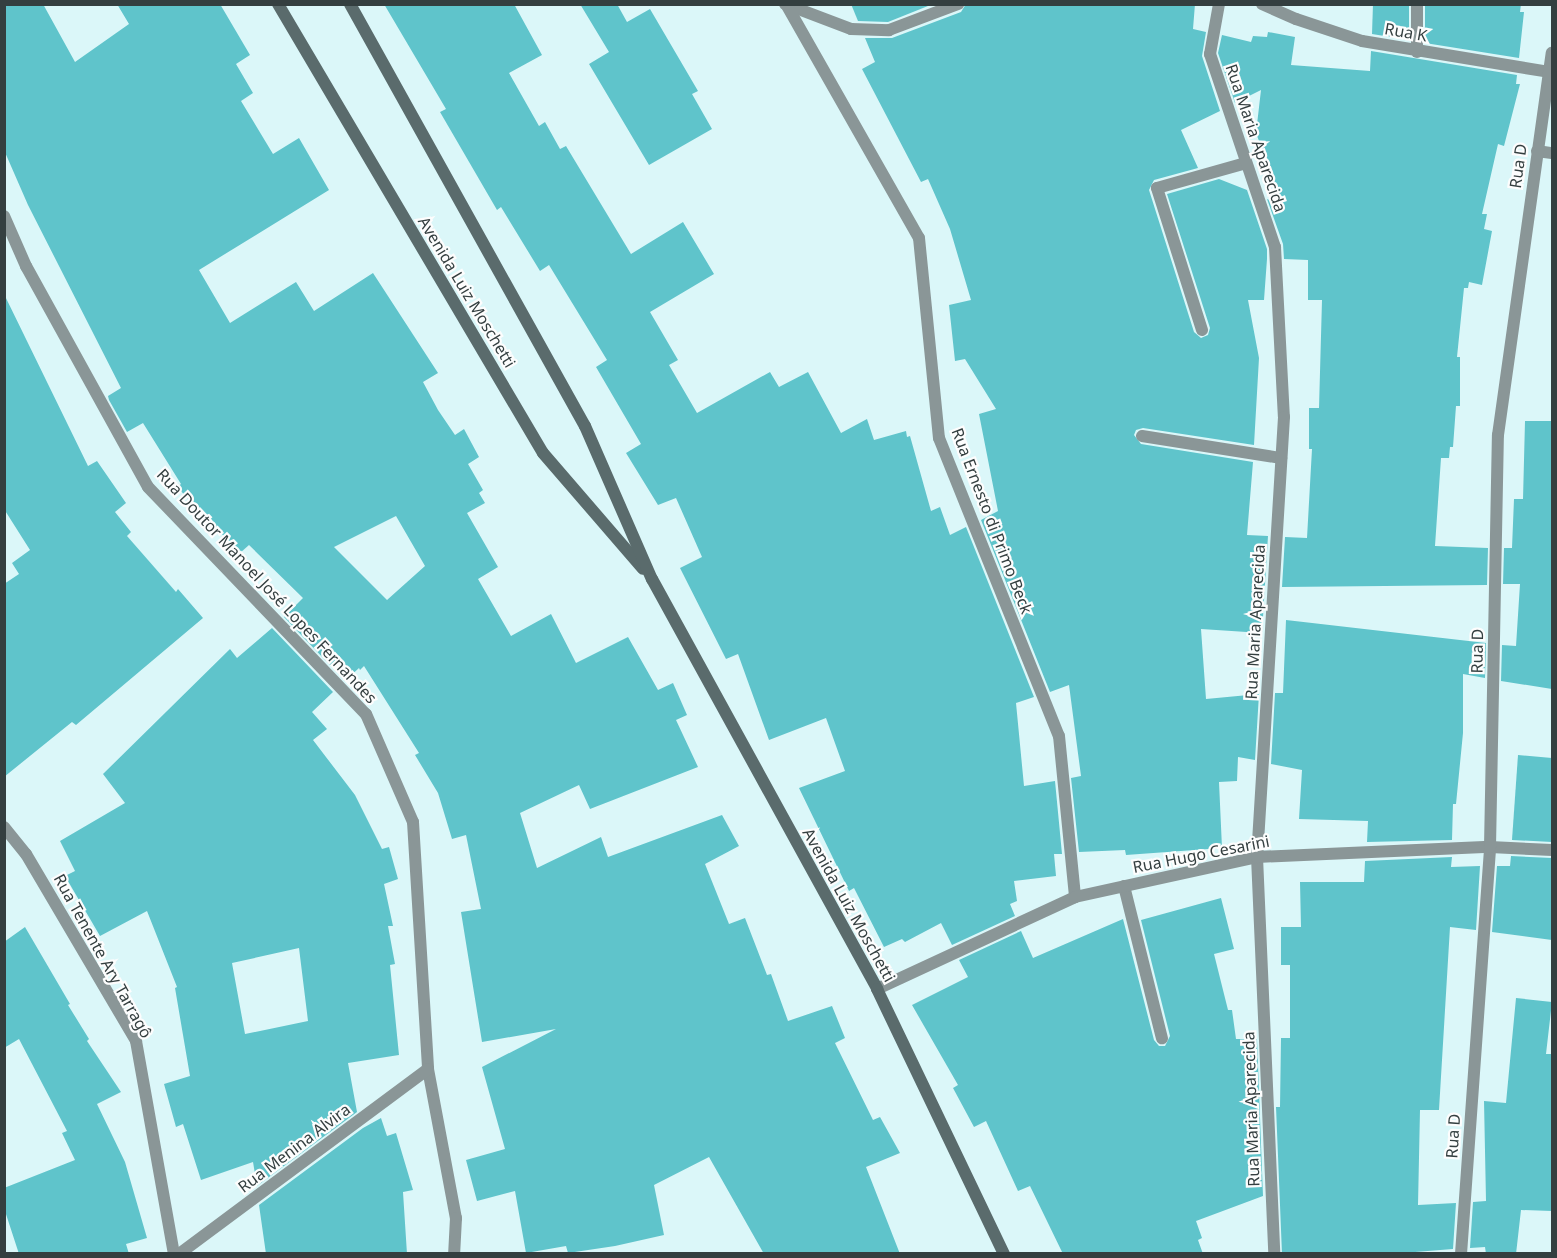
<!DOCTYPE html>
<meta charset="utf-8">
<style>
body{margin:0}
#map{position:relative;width:1557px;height:1258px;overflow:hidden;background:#dbf7f9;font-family:"Noto Sans",sans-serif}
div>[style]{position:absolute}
.building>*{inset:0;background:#5fc4cb}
.lane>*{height:12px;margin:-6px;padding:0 6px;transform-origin:6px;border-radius:6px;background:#8a9697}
.street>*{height:12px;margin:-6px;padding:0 6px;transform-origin:6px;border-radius:6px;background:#8a9697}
.secondary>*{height:12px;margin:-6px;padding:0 6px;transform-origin:6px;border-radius:6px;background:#5a6b6c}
span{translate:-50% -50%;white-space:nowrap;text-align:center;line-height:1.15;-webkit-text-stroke:4.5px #fdfdfd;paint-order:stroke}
.street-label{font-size:16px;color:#343f40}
.frame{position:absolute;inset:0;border:6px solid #343f40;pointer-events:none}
</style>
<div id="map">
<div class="building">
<div style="clip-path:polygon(evenodd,4px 4px,43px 4px,75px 62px,129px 24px,117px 4px,220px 4px,250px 55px,236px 64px,253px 93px,241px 101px,273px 154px,299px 138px,329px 190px,199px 270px,230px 323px,296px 282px,314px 311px,373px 273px,438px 373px,423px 382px,438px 410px,455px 435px,464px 429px,479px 457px,468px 464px,483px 490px,479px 493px,485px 503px,467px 513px,498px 567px,478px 579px,511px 636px,551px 614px,576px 663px,628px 637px,658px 690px,673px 683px,687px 715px,676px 720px,698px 767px,590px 809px,579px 785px,520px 813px,537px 868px,601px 837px,608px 857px,722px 815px,739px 846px,705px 864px,729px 924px,745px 918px,767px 975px,771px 974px,788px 1021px,832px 1006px,845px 1038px,835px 1043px,873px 1120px,880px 1117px,900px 1153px,866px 1167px,900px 1254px,764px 1254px,709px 1157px,654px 1185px,664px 1235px,615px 1246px,568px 1253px,566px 1246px,526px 1253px,515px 1191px,477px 1201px,466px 1160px,505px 1149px,482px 1067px,556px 1029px,482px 1042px,461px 912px,481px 909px,466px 835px,452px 839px,438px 793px,415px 755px,419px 753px,364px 666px,360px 670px,359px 668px,345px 681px,284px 617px,303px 598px,249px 545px,240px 553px,177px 487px,181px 484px,143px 423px,127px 432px,109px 400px,108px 396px,121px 388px,28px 205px,4px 150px,4px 4px,396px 516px,425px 566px,387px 600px,334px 547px,396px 516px)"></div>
<div style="clip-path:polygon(384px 4px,514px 4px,542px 55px,509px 73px,539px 126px,545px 122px,560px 149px,566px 146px,631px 254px,683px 222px,714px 274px,650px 312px,678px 360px,669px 365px,697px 413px,770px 372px,779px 387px,808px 372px,841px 433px,867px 419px,874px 440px,906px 431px,907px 437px,910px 436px,931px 511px,940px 507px,950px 535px,966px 527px,1034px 697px,1016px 703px,1024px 786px,1055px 781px,1062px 854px,1054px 854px,1056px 876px,1014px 881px,1017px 901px,1010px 904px,1015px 916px,952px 945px,941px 923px,905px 942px,902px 939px,884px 947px,854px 888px,849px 891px,799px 788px,845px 771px,826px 718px,769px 740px,738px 654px,726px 659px,680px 568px,702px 557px,676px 498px,658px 505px,626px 453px,641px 444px,596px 367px,607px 360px,549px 265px,540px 271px,501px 207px,497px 210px,440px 112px,446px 109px)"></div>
<div style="clip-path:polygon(580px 4px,617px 4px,627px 22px,650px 9px,698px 91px,692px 94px,712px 129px,649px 165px,589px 64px,609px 52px)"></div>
<div style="clip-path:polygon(851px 4px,933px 4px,888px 22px,858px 21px)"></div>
<div style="clip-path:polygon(966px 4px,1195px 4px,1193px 29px,1206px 32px,1202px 56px,1220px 111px,1181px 130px,1198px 168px,1154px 180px,1149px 190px,1194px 332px,1201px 338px,1208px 335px,1210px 328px,1167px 194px,1219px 179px,1247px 190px,1267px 249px,1267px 259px,1264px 300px,1248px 300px,1259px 358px,1254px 445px,1143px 428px,1136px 430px,1134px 435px,1141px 444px,1253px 462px,1247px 535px,1268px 536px,1262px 633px,1201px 629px,1206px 699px,1259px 694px,1255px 760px,1238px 757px,1237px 781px,1219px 782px,1222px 848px,1126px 855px,1125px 850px,1079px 852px,1071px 778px,1081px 776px,1069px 685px,1050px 692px,981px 520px,998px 511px,979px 414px,996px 409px,965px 359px,955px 361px,949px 305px,971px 300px,950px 229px,928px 179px,921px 182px,862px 69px,875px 62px,865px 38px,892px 38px,961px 12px)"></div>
<div style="clip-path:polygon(1373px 4px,1409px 4px,1409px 40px,1372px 34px)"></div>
<div style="clip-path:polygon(1425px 4px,1521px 4px,1520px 12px,1524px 12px,1519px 58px,1425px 43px)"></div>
<div style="clip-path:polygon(1268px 32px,1295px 37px,1291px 65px,1370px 71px,1371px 51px,1517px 75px,1516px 84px,1520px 84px,1504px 146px,1498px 144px,1482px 214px,1487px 214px,1484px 229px,1492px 231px,1482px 285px,1469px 282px,1468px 288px,1464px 288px,1457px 357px,1460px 357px,1460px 406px,1456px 406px,1453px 447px,1450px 447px,1449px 458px,1441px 458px,1435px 546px,1488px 548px,1487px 585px,1282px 587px,1285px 537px,1307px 538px,1312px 449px,1309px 449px,1309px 408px,1319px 408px,1322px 300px,1308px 300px,1308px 260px,1284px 259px,1283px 244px,1267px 199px,1283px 205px,1256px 133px,1261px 90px,1235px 103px,1218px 53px,1222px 35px,1251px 42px,1253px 36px,1267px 37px)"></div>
<div style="clip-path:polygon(4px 294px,88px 466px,97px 461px,126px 503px,115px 512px,131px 532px,127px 536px,176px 592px,178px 589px,203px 618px,76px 725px,72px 722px,4px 777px,4px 584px,19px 574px,12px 563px,30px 550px,4px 509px)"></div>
<div style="clip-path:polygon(1525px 421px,1552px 421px,1552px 689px,1501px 681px,1502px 645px,1516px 646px,1520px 584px,1503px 584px,1504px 548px,1512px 548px,1514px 499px,1523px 499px)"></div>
<div style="clip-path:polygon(1286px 620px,1486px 643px,1485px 678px,1463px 674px,1463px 733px,1456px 804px,1453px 804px,1452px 840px,1367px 842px,1368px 821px,1299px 819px,1302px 770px,1271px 764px,1275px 693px,1283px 693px)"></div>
<div style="clip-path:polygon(evenodd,272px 628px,333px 692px,312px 712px,327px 729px,313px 740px,355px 795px,382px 849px,389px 847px,398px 879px,384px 884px,393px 926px,388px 926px,395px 964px,390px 965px,399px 1055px,348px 1063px,357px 1112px,257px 1186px,253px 1162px,201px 1180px,183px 1124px,176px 1127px,164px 1084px,190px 1076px,175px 988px,177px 987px,147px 911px,100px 936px,65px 876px,75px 871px,60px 841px,125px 803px,103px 774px,230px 649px,237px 658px,272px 628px,299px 948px,308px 1021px,245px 1034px,232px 963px,299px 948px)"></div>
<div style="clip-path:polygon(1518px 755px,1552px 758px,1552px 842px,1512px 840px)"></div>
<div style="clip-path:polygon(1511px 856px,1552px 858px,1552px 940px,1492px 932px,1497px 866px,1510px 866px)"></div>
<div style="clip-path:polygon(1452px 857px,1451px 867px,1480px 866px,1476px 930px,1450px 927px,1439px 1110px,1420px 1110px,1418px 1205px,1456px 1203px,1453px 1249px,1390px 1254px,1282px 1254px,1276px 1107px,1280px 1107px,1281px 1038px,1290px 1038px,1290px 965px,1281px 965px,1281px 927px,1301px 927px,1300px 882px,1364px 882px,1365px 861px)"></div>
<div style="clip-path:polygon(1221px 898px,1234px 949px,1214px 954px,1228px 1010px,1232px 1010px,1236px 1039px,1257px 1039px,1263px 1196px,1196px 1221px,1202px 1238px,1198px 1240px,1203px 1254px,1063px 1254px,1030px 1186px,1018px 1191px,986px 1121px,974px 1127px,953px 1088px,958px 1085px,912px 1005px,968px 977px,959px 960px,1021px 931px,1033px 958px,1123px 919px,1154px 1040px,1159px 1046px,1165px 1046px,1170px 1036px,1141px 920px)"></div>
<div style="clip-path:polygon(25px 927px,70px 1004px,68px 1005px,89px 1039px,87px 1041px,121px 1092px,97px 1104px,125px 1162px,147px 1238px,126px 1244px,129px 1254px,19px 1254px,4px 1208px,4px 1188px,75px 1160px,62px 1133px,67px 1131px,19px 1039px,4px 1048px,4px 942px)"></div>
<div style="clip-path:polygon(1516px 998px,1552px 1002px,1546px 1054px,1552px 1054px,1552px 1211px,1521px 1210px,1516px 1254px,1486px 1254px,1485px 1247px,1470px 1248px,1473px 1202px,1486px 1201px,1484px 1101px,1506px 1103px)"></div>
<div style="clip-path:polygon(381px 1118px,387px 1136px,396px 1133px,413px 1190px,403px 1192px,407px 1254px,266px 1254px,259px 1205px,363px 1128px)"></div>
</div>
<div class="lane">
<div style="left:1417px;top:4px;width:48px;rotate:90deg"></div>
<div style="left:1537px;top:151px;width:15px;rotate:8deg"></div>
<div style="left:1202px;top:330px;width:149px;rotate:-107.6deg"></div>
<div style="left:1157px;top:188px;width:92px;rotate:-15.7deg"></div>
<div style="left:1142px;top:436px;width:141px;rotate:9deg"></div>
<div style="left:1124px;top:886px;width:157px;rotate:76deg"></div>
</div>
<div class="street">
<div style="left:785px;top:4px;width:71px;rotate:20.7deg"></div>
<div style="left:851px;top:29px;width:38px;rotate:2deg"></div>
<div style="left:889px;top:30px;width:74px;rotate:-20.6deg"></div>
<div style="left:786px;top:4px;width:269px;rotate:60.4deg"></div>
<div style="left:919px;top:238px;width:201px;rotate:84.3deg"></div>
<div style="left:939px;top:438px;width:321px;rotate:68.1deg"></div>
<div style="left:1059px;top:736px;width:162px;rotate:84.3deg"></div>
<div style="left:1219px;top:4px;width:51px;rotate:100.2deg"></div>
<div style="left:1210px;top:54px;width:204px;rotate:71.4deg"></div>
<div style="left:1275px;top:247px;width:170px;rotate:87deg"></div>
<div style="left:1284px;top:417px;width:441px;rotate:93.5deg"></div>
<div style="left:1257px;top:857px;width:397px;rotate:87.5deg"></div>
<div style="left:1262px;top:4px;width:37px;rotate:24deg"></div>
<div style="left:1296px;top:19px;width:70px;rotate:18.4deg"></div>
<div style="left:1362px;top:41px;width:191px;rotate:9.4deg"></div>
<div style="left:4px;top:216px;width:55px;rotate:66.3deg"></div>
<div style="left:26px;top:266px;width:252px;rotate:61.1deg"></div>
<div style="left:148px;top:487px;width:315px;rotate:46.2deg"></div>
<div style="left:366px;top:714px;width:118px;rotate:66.5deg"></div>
<div style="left:413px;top:822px;width:247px;rotate:86.5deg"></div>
<div style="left:428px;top:1069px;width:152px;rotate:79.4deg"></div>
<div style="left:456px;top:1218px;width:36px;rotate:93deg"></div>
<div style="left:4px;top:827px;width:35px;rotate:51deg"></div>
<div style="left:26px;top:854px;width:217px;rotate:59.5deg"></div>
<div style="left:136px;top:1041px;width:216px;rotate:79.9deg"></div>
<div style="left:877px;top:989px;width:218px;rotate:-24.9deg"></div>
<div style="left:1075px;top:897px;width:186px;rotate:-12.4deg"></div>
<div style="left:1257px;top:857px;width:233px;rotate:-2.5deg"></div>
<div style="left:1490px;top:847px;width:62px;rotate:2.8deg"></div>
<div style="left:179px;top:1254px;width:310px;rotate:-36.6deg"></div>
<div style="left:1461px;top:1254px;width:408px;rotate:-85.9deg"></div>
<div style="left:1490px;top:847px;width:412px;rotate:-88.9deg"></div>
<div style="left:1498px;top:435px;width:386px;rotate:-82deg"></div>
</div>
<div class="secondary">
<div style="left:278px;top:4px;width:521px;rotate:59.45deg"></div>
<div style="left:543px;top:453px;width:153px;rotate:49.2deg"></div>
<div style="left:350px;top:4px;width:483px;rotate:60.9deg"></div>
<div style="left:585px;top:426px;width:167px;rotate:66.4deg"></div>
<div style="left:652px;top:579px;width:468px;rotate:61.2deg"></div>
<div style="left:877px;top:989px;width:294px;rotate:64.4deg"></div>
</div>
<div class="street-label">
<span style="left:1406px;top:32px;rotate:10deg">Rua K</span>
<span style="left:1256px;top:138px;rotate:71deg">Rua Maria Aparecida</span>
<span style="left:1518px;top:166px;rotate:-82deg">Rua D</span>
<span style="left:467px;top:292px;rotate:59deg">Avenida Luiz Moschetti</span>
<span style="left:992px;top:521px;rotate:69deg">Rua Ernesto di Primo Beck</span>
<span style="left:267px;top:586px;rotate:47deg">Rua Doutor Manoel José Lopes Fernandes</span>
<span style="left:1255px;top:622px;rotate:-87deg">Rua Maria Aparecida</span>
<span style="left:1477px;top:651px;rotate:-89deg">Rua D</span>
<span style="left:1201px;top:854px;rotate:-11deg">Rua Hugo Cesarini</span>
<span style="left:849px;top:905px;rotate:61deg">Avenida Luiz Moschetti</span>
<span style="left:103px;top:956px;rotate:61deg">Rua Tenente Ary Tarragô</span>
<span style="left:1251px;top:1109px;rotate:-92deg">Rua Maria Aparecida</span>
<span style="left:1453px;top:1136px;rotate:-86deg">Rua D</span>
<span style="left:294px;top:1148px;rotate:-37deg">Rua Menina Alvira</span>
</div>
<div class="frame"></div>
</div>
